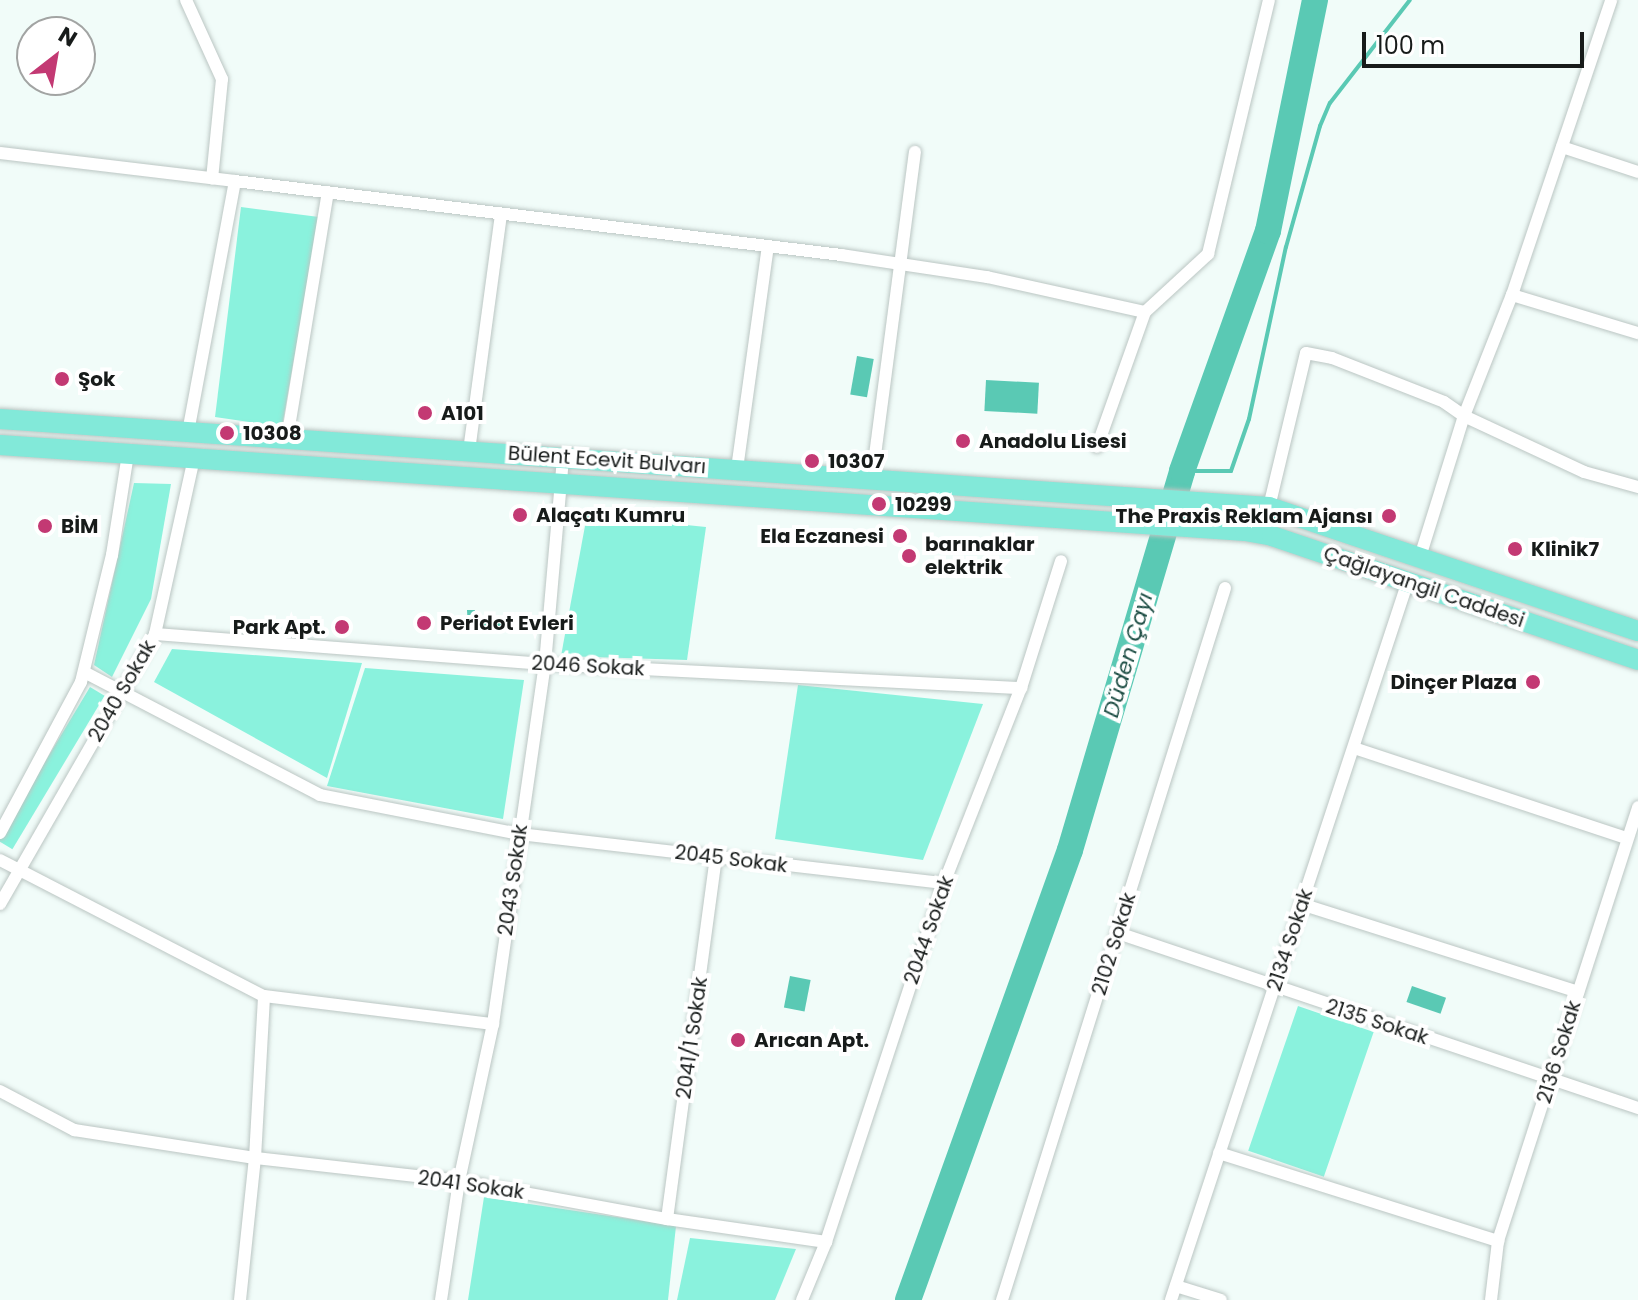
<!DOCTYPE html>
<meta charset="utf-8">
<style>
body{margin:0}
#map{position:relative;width:1638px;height:1300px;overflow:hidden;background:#f1fcf9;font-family:Poppins,sans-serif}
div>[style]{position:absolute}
.green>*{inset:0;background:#8af2dd;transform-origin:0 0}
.water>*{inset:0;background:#5ac9b4;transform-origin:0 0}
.stream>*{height:4px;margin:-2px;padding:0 2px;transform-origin:2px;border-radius:2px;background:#5ac9b4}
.river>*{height:26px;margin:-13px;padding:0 13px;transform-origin:13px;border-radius:13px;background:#5ac9b4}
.roads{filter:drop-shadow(0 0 2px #bbc6c3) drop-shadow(0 0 2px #bbc6c3)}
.minor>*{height:12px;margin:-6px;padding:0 6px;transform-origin:6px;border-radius:6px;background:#fff}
.primary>*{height:20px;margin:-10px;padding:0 10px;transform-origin:10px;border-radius:10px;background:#82e9d9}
.dots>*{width:22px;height:22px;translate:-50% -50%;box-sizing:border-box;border:4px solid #fff;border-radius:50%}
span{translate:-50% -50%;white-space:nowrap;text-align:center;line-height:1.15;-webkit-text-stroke:8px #fff;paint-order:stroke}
.poi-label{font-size:20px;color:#171b1a;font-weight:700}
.left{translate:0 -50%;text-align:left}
.right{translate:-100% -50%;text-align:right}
.street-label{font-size:20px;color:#171b1a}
.water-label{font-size:22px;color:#1e4e45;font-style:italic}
.north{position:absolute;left:16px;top:16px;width:80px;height:80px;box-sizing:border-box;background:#fff;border:2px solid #a2a4a3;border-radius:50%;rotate:31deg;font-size:22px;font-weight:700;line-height:32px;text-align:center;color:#171b1a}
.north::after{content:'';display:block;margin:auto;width:28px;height:36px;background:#c33973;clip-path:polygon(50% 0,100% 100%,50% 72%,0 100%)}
.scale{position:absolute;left:1362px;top:32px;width:222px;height:36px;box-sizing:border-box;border:4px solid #171b1a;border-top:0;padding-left:10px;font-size:24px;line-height:28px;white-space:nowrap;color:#171b1a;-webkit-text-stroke:6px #fff;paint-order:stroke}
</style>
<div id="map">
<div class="green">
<div style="clip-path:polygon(241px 207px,319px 217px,282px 427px,215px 417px)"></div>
<div style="clip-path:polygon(134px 483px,171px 484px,151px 599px,112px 677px,94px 665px)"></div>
<div style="clip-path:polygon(587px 515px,706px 527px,687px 660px,561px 656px)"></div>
<div style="clip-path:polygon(172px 649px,362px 663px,327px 778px,154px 682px)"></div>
<div style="clip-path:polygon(365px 668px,524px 680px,503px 819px,327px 786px)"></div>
<div style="clip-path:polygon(798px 685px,983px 704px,923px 860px,775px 839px)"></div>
<div style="left:90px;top:687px;width:17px;height:179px;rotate:31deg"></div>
<div style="left:1298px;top:1006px;width:80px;height:153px;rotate:19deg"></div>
<div style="clip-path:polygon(484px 1197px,676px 1226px,668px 1300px,468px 1300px)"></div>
<div style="clip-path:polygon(690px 1238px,796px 1249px,775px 1300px,677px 1300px)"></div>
</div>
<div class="water">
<div style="left:857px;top:356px;width:17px;height:39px;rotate:10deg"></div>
<div style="left:986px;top:380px;width:53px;height:31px;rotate:3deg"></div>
<div style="clip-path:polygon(467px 610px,475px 610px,475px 617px,503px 617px,506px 632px,468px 629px)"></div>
<div style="left:790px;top:976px;width:21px;height:32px;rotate:11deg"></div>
<div style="left:1412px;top:986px;width:36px;height:17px;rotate:19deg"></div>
</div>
<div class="stream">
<div style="left:1182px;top:471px;width:49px"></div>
<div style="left:1231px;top:471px;width:55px;rotate:-70.9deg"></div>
<div style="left:1249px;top:419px;width:176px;rotate:-77.9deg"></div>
<div style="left:1286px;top:247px;width:126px;rotate:-74.3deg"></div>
<div style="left:1320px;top:126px;width:25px;rotate:-67deg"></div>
<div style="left:1330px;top:103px;width:130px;rotate:-52.2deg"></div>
</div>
<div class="river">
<div style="left:908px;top:1300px;width:478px;rotate:-70.2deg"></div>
<div style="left:1070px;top:850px;width:395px;rotate:-73.5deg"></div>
<div style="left:1182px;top:471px;width:255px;rotate:-70.3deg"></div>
<div style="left:1268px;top:231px;width:236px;rotate:-78.5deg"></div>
</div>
<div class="roads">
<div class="minor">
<div style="left:186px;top:0;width:87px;rotate:65.5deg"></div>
<div style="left:222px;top:79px;width:100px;rotate:95.7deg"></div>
<div style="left:1562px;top:147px;width:80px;rotate:18.2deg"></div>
<div style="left:0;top:153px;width:237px;rotate:6.8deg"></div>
<div style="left:235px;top:181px;width:255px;rotate:100.6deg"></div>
<div style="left:235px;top:181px;width:611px;rotate:6.96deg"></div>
<div style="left:841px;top:255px;width:148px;rotate:8.6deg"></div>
<div style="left:987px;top:277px;width:162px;rotate:12.5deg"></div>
<div style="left:1145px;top:312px;width:143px;rotate:109.6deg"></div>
<div style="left:1512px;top:295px;width:132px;rotate:16.8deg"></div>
<div style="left:1145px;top:312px;width:86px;rotate:-42.6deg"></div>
<div style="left:1208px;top:254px;width:261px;rotate:-76.5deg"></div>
<div style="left:287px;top:439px;width:250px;rotate:-80.6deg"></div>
<div style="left:469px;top:451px;width:239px;rotate:-82.3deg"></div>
<div style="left:737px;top:469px;width:224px;rotate:-82.1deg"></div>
<div style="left:872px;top:478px;width:329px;rotate:-82.5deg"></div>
<div style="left:1269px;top:507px;width:158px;rotate:-76.5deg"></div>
<div style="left:1306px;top:353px;width:26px;rotate:11deg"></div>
<div style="left:1332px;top:358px;width:120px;rotate:21.4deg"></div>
<div style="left:1444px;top:402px;width:24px;rotate:35deg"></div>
<div style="left:1464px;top:416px;width:132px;rotate:25deg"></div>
<div style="left:1584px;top:472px;width:56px;rotate:15.5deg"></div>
<div style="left:1420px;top:557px;width:148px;rotate:-72.7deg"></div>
<div style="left:1464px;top:416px;width:130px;rotate:-68.4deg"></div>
<div style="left:1512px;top:295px;width:311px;rotate:-71.4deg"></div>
<div style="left:155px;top:634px;width:391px;rotate:4.4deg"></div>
<div style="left:545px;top:664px;width:477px;rotate:2.9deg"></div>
<div style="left:84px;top:672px;width:266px;rotate:27.5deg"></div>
<div style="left:320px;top:795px;width:203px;rotate:11.1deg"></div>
<div style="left:519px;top:834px;width:428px;rotate:6.6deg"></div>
<div style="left:1354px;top:748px;width:287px;rotate:18.3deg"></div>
<div style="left:0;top:833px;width:171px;rotate:-61.8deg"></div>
<div style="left:81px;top:682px;width:131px;rotate:-76.3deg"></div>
<div style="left:112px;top:555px;width:102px;rotate:-81deg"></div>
<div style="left:0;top:860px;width:297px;rotate:27.3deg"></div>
<div style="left:264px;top:996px;width:231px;rotate:7deg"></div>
<div style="left:0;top:904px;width:311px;rotate:-60.1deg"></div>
<div style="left:155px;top:634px;width:180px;rotate:-77.5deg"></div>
<div style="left:1301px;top:904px;width:291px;rotate:17.6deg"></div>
<div style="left:1118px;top:933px;width:549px;rotate:18.6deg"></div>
<div style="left:0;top:1091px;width:84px;rotate:27.8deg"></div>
<div style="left:74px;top:1130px;width:183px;rotate:8.8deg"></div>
<div style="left:255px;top:1158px;width:162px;rotate:-86.8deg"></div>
<div style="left:1219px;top:1153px;width:293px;rotate:17.5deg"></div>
<div style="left:667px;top:1219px;width:365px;rotate:-82.3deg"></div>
<div style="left:1176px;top:1286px;width:47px;rotate:17.3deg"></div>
<div style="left:240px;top:1300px;width:143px;rotate:-84deg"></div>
<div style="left:255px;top:1158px;width:205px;rotate:6.4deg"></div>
<div style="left:459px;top:1181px;width:211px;rotate:10.4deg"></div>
<div style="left:667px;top:1219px;width:161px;rotate:8.2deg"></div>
<div style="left:441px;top:1300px;width:120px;rotate:-81.4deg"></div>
<div style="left:459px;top:1181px;width:161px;rotate:-77.8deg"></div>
<div style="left:493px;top:1024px;width:364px;rotate:-81.8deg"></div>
<div style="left:545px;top:664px;width:208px;rotate:-85deg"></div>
<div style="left:802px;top:1300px;width:63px;rotate:-67.5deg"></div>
<div style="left:826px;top:1242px;width:378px;rotate:-71.8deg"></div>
<div style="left:944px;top:883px;width:210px;rotate:-68.5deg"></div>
<div style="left:1021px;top:688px;width:133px;rotate:-72.5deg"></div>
<div style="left:1002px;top:1300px;width:746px;rotate:-72.61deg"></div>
<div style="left:1171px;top:1300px;width:757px;rotate:-71.76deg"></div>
<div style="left:1491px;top:1300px;width:59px;rotate:-83.2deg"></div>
<div style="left:1498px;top:1241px;width:456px;rotate:-72.1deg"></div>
</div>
<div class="primary">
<div style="left:0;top:419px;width:1272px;rotate:3.97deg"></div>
<div style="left:1269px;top:507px;width:389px;rotate:18.6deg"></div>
<div style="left:0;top:445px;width:1248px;rotate:3.95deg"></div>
<div style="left:1245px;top:531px;width:27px;rotate:10deg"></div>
<div style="left:1272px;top:536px;width:386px;rotate:18.7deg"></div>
</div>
</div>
<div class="dots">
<div style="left:62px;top:379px;background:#c33973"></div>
<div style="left:425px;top:413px;background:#c33973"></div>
<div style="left:227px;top:433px;background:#c33973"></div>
<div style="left:963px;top:441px;background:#c33973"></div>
<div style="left:812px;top:461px;background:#c33973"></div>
<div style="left:879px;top:504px;background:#c33973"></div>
<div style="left:520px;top:515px;background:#c33973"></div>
<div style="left:1389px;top:516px;background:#c33973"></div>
<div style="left:45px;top:526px;background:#c33973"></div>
<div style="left:900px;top:536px;background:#c33973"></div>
<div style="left:1515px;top:549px;background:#c33973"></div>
<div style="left:909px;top:556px;background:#c33973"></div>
<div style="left:424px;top:623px;background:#c33973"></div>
<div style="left:342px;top:627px;background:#c33973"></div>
<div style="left:1533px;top:682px;background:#c33973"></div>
<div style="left:738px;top:1040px;background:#c33973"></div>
</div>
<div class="poi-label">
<span class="left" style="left:78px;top:379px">Şok</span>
<span class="left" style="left:441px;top:413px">A101</span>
<span class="left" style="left:243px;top:433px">10308</span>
<span class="left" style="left:979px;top:441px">Anadolu Lisesi</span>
<span class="left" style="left:828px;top:461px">10307</span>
<span class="left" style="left:895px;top:504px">10299</span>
<span class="left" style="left:536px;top:515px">Alaçatı Kumru</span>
<span class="right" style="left:1373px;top:516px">The Praxis Reklam Ajansı</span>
<span class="left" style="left:61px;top:526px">BİM</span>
<span class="right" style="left:884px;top:536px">Ela Eczanesi</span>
<span class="left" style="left:925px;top:556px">barınaklar<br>elektrik</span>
<span class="left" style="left:1531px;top:549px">Klinik7</span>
<span class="left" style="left:440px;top:623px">Peridot Evleri</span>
<span class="right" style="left:326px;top:627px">Park Apt.</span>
<span class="right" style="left:1517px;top:682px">Dinçer Plaza</span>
<span class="left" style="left:754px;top:1040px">Arıcan Apt.</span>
</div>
<div class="street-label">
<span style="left:607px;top:460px;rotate:4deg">Bülent Ecevit Bulvarı</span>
<span style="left:1424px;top:587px;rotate:19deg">Çağlayangil Caddesi</span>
<span style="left:588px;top:666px;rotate:3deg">2046 Sokak</span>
<span style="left:122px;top:691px;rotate:-60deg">2040 Sokak</span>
<span style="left:731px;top:859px;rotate:7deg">2045 Sokak</span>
<span style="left:513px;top:880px;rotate:-82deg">2043 Sokak</span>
<span style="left:929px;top:930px;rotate:-71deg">2044 Sokak</span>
<span style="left:1290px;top:940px;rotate:-72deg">2134 Sokak</span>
<span style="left:1114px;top:944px;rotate:-73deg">2102 Sokak</span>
<span style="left:1377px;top:1022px;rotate:18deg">2135 Sokak</span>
<span style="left:692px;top:1038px;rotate:-82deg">2041/1 Sokak</span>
<span style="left:1559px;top:1052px;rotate:-73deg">2136 Sokak</span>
<span style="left:471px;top:1185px;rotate:8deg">2041 Sokak</span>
</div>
<div class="water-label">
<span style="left:1128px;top:655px;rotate:-74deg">Düden Çayı</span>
</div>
<div class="north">N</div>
<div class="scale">100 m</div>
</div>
